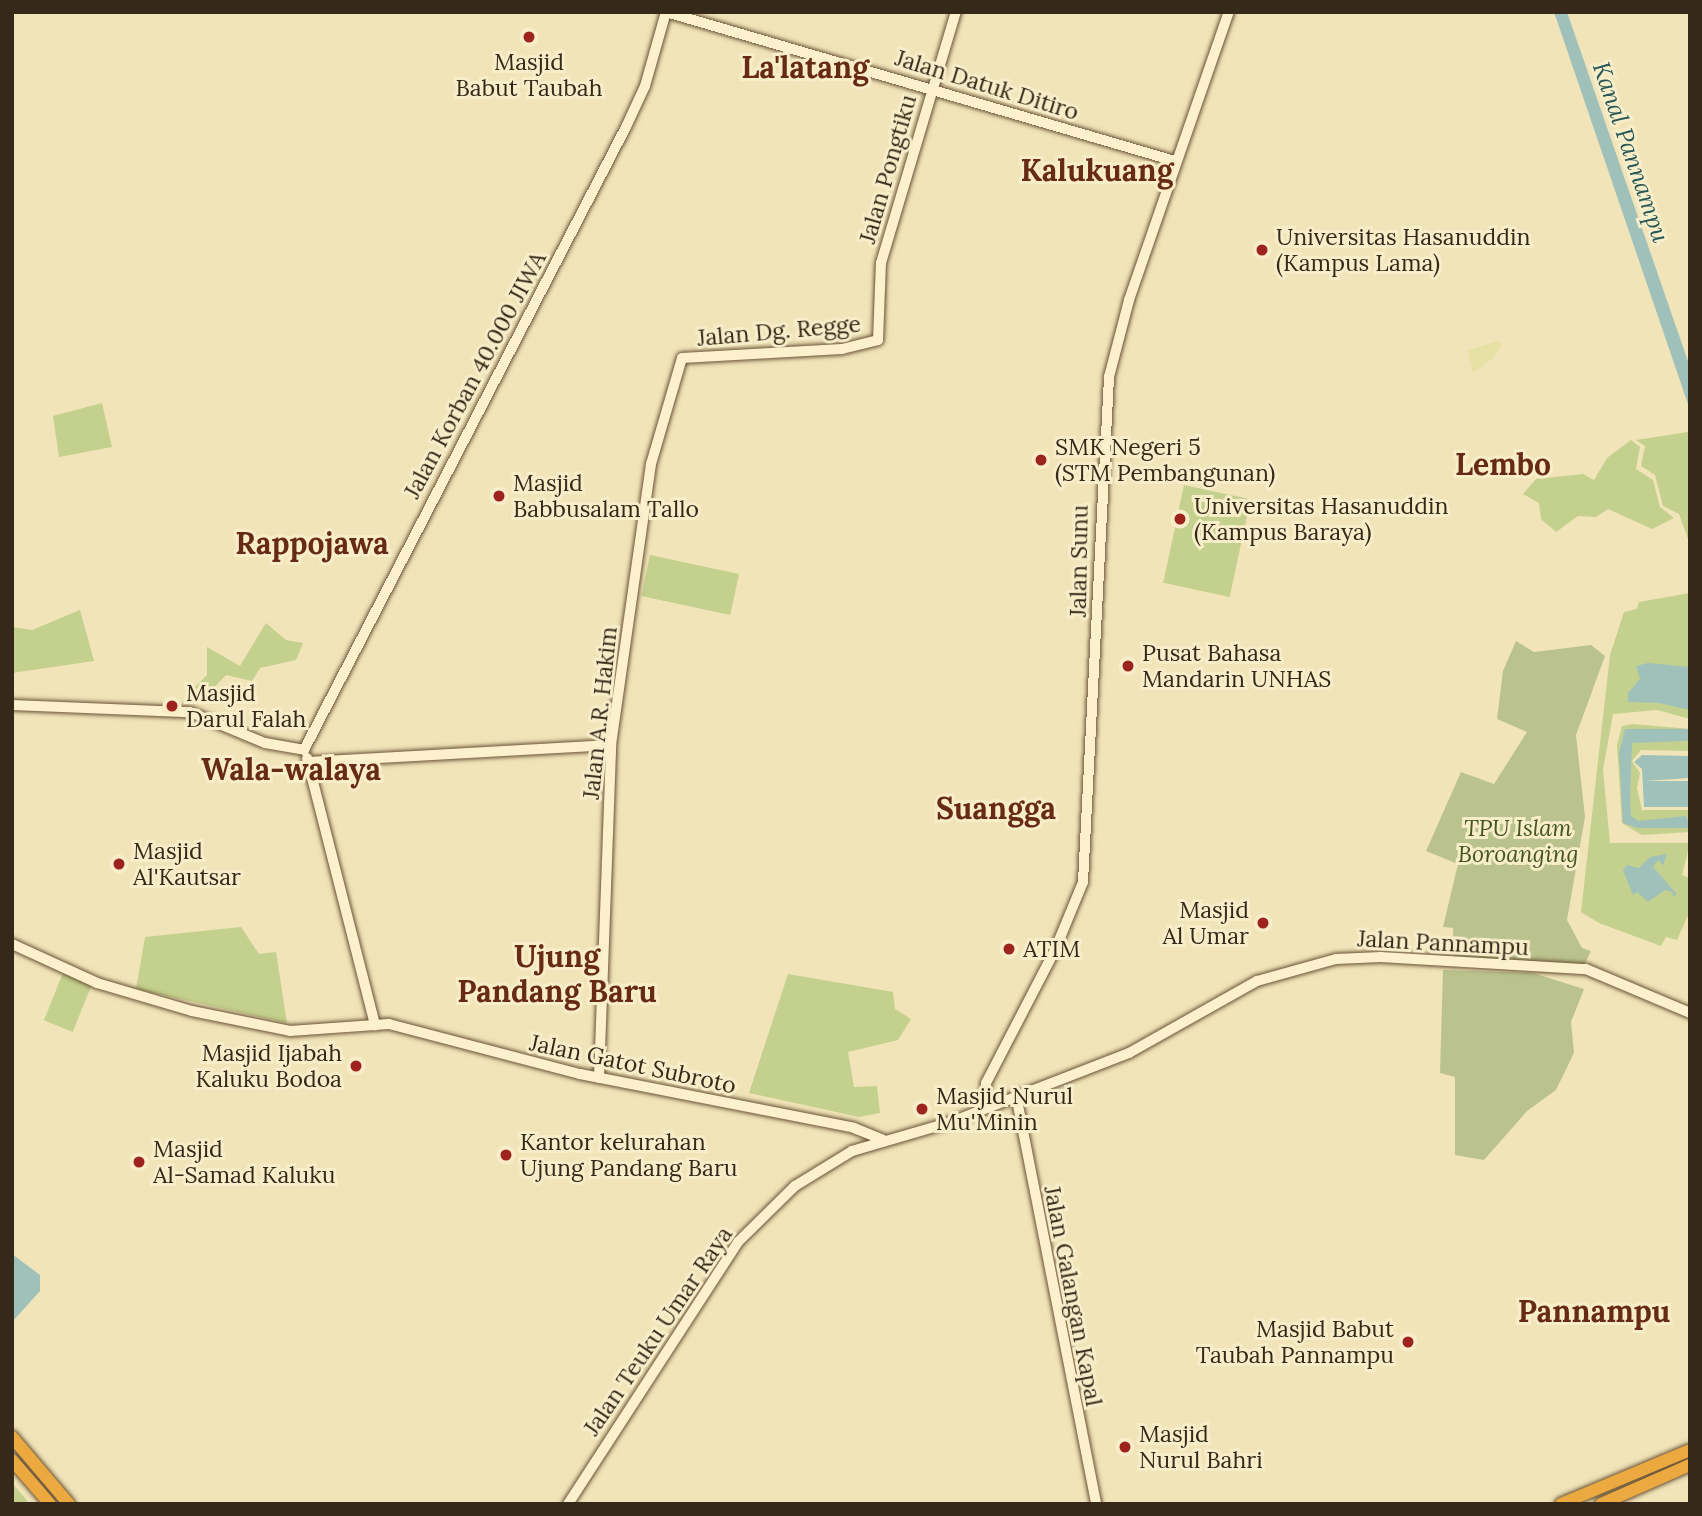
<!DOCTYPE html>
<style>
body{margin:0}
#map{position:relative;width:1702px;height:1516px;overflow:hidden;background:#f1e4b9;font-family:Lora,serif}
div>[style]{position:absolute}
.farmland>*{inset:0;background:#e7e1a6}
.green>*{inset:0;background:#c4d08d;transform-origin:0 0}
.cemetery>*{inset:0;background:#bac38e}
.water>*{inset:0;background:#9fc1b9}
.roads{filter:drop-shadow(0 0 2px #6a5336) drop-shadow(0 0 2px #6a5336)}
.secondary>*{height:10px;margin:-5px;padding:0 5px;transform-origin:5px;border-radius:5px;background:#fcf0cd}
.highway>*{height:12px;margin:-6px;padding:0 6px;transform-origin:6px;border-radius:6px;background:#eba940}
.dots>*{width:19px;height:19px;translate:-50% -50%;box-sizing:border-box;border:4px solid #f8edc9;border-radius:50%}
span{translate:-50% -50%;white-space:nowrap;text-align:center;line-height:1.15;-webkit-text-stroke:6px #f8edc9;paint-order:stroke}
.poi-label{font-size:23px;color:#362919}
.left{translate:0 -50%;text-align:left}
.right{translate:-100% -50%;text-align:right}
.street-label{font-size:23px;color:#362919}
.park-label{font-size:23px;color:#44551e;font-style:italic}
.water-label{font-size:24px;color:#275857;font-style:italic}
.district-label{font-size:30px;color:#672b15;font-weight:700}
.frame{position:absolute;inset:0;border:14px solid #362919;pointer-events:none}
</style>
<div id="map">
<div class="farmland">
<div style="clip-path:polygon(1499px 341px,1501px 347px,1492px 359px,1473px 373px,1468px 350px)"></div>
</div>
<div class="green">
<div style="clip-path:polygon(102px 403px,112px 447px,59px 457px,53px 416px)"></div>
<div style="clip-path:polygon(1688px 432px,1690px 539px,1688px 539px,1679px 514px,1663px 506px,1655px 475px,1641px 466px,1645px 446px,1636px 440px)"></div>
<div style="clip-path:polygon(1631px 440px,1640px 447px,1636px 469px,1653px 480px,1660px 507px,1674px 518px,1652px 529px,1608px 509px,1596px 517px,1578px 516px,1556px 532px,1541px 519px,1539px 503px,1523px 494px,1536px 479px,1583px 474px,1594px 480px,1607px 458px)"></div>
<div style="left:1184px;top:485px;width:68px;height:100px;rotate:12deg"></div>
<div style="left:650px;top:555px;width:91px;height:42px;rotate:12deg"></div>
<div style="clip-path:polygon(1690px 593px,1690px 719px,1657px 710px,1613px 714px,1603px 770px,1610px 843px,1690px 843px,1682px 875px,1690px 878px,1690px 911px,1677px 940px,1666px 937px,1661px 946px,1599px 923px,1581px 912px,1610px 655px,1624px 612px,1637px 609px,1639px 602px)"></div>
<div style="clip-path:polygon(80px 610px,94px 661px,12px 673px,12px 627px,32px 630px)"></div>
<div style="clip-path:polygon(266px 623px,286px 640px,303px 643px,296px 660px,260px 668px,252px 681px,226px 675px,210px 692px,193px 689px,207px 675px,207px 647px,240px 666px)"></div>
<div style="clip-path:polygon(1633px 724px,1690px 729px,1690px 751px,1641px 750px,1632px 761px,1640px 773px,1637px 788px,1642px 810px,1690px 810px,1690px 832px,1642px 835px,1622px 823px,1617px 745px,1622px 726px)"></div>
<div style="clip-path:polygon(241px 927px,259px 954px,276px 952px,287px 1023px,136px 989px,145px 937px)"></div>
<div style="left:63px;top:973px;width:31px;height:51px;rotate:22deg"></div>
<div style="clip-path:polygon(788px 974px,893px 992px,895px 1009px,911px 1019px,898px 1040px,848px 1052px,854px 1087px,877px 1086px,880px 1113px,859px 1117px,749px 1093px)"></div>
<div style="clip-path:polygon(12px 1483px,30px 1504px,12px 1504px)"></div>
</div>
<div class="cemetery">
<div style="clip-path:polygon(1516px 641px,1534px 652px,1591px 645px,1605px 656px,1576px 735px,1585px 817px,1567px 920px,1582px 948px,1591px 951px,1584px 965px,1454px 959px,1453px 928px,1443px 927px,1458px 864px,1426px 851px,1461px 772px,1494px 784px,1527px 732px,1497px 719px,1503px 671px)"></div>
<div style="clip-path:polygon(1443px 970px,1533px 973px,1584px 989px,1571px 1022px,1574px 1053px,1556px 1090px,1527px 1111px,1484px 1160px,1455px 1155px,1455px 1077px,1440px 1073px)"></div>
</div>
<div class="water">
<div style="clip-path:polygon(1554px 12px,1567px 12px,1690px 367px,1690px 410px)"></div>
<div style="clip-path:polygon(1648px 663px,1690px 667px,1690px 710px,1659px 703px,1628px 702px,1628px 693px,1640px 679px,1636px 666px)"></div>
<div style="clip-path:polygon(1625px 729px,1690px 729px,1690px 740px,1685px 741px,1632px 743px,1630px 802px,1631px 816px,1638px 821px,1686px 816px,1690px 828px,1638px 828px,1623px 823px,1619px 753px)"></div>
<div style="clip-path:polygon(1642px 755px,1690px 756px,1690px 778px,1645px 781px,1690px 781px,1690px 807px,1644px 807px,1642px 769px,1634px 762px)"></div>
<div style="clip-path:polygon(1667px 854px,1663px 865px,1658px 860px,1653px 867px,1677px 894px,1672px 897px,1673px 892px,1665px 890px,1648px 902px,1637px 892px,1633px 895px,1623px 870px,1627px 865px,1639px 868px,1650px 857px)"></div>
<div style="clip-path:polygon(12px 1254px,40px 1275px,40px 1291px,12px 1322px)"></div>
</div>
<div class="roads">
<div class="secondary">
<div style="left:666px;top:12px;width:530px;rotate:16.32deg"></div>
<div style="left:12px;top:705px;width:178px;rotate:2.3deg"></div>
<div style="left:190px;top:712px;width:81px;rotate:22.5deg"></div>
<div style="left:265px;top:743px;width:40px;rotate:10deg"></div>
<div style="left:304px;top:750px;width:701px;rotate:-62.67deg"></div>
<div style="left:626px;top:127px;width:45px;rotate:-65.1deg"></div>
<div style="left:645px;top:86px;width:77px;rotate:-74.2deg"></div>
<div style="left:307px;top:758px;width:276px;rotate:75.7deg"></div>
<div style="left:308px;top:762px;width:303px;rotate:-3.2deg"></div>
<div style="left:12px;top:944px;width:94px;rotate:24.6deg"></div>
<div style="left:97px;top:983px;width:99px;rotate:16.4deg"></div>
<div style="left:192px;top:1011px;width:100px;rotate:11.5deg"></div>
<div style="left:290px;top:1031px;width:99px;rotate:-4deg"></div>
<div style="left:389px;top:1024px;width:197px;rotate:14.7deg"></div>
<div style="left:580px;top:1074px;width:279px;rotate:11.1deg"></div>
<div style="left:854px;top:1128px;width:31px;rotate:22deg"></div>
<div style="left:599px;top:1078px;width:333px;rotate:-87.9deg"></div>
<div style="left:611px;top:745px;width:284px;rotate:-81.9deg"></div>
<div style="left:651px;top:464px;width:110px;rotate:-73.7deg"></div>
<div style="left:682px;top:358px;width:160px;rotate:-3.2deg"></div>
<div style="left:842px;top:349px;width:37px;rotate:-14deg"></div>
<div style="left:878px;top:340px;width:77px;rotate:-87.8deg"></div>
<div style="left:881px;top:263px;width:262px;rotate:-73.4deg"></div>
<div style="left:1016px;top:1095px;width:417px;rotate:78.9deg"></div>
<div style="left:984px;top:1107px;width:24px;rotate:-85deg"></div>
<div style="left:986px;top:1083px;width:150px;rotate:-62.6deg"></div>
<div style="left:1055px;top:950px;width:74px;rotate:-67.6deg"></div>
<div style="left:1083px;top:882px;width:506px;rotate:-87.05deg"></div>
<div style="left:1109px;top:377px;width:80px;rotate:-75.4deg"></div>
<div style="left:1129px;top:300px;width:305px;rotate:-70.9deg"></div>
<div style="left:568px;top:1504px;width:312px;rotate:-57deg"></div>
<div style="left:738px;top:1242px;width:80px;rotate:-44.5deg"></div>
<div style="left:795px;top:1186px;width:67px;rotate:-31.6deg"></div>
<div style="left:852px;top:1151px;width:103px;rotate:-16.3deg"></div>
<div style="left:951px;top:1122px;width:191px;rotate:-21.2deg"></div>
<div style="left:1129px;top:1053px;width:147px;rotate:-29.4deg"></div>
<div style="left:1257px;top:981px;width:82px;rotate:-15.6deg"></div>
<div style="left:1336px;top:959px;width:45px;rotate:-2.5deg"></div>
<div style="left:1381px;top:957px;width:205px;rotate:3.4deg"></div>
<div style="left:1586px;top:969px;width:113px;rotate:22.9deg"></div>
</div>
<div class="highway">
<div style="left:12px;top:1437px;width:88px;rotate:49.6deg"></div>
<div style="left:12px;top:1460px;width:58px;rotate:49.2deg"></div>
<div style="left:1561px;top:1504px;width:140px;rotate:-22.7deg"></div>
<div style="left:1601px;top:1504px;width:97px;rotate:-23.7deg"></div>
</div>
</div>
<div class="dots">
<div style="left:529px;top:37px;background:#9d241e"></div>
<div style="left:1262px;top:250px;background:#9d241e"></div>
<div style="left:1041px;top:460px;background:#9d241e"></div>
<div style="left:499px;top:496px;background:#9d241e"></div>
<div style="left:1180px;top:519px;background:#9d241e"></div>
<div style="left:1128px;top:666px;background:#9d241e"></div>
<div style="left:172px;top:706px;background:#9d241e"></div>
<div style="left:119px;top:864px;background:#9d241e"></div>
<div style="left:1263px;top:923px;background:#9d241e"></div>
<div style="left:1009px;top:949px;background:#9d241e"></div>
<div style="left:356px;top:1066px;background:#9d241e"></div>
<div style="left:922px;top:1109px;background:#9d241e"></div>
<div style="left:506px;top:1155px;background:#9d241e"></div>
<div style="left:139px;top:1162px;background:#9d241e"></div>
<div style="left:1408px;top:1342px;background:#9d241e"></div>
<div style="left:1125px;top:1447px;background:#9d241e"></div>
</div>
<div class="poi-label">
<span style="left:529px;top:75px">Masjid<br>Babut Taubah</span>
<span class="left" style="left:1276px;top:250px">Universitas Hasanuddin<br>(Kampus Lama)</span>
<span class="left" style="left:1055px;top:460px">SMK Negeri 5<br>(STM Pembangunan)</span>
<span class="left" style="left:513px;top:496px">Masjid<br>Babbusalam Tallo</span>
<span class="left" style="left:1194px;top:519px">Universitas Hasanuddin<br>(Kampus Baraya)</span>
<span class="left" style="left:1142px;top:666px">Pusat Bahasa<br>Mandarin UNHAS</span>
<span class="left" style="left:186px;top:706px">Masjid<br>Darul Falah</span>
<span class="left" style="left:133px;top:864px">Masjid<br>Al'Kautsar</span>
<span class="right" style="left:1249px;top:923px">Masjid<br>Al Umar</span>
<span class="left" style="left:1023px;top:949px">ATIM</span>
<span class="right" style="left:342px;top:1066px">Masjid Ijabah<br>Kaluku Bodoa</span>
<span class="left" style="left:936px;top:1109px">Masjid Nurul<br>Mu'Minin</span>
<span class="left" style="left:520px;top:1155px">Kantor kelurahan<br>Ujung Pandang Baru</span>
<span class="left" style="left:153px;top:1162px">Masjid<br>Al-Samad Kaluku</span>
<span class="right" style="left:1394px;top:1342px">Masjid Babut<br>Taubah Pannampu</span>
<span class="left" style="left:1139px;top:1447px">Masjid<br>Nurul Bahri</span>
</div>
<div class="street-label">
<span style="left:987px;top:85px;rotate:17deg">Jalan Datuk Ditiro</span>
<span style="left:888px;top:169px;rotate:-74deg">Jalan Pongtiku</span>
<span style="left:779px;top:331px;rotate:-5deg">Jalan Dg. Regge</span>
<span style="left:475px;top:375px;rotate:-62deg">Jalan Korban 40.000 JIWA</span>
<span style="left:1079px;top:561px;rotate:-89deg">Jalan Sunu</span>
<span style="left:600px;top:713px;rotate:-84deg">Jalan A.R. Hakim</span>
<span style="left:1443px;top:943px;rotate:3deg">Jalan Pannampu</span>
<span style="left:633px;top:1064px;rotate:12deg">Jalan Gatot Subroto</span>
<span style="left:1073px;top:1296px;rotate:79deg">Jalan Galangan Kapal</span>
<span style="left:658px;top:1331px;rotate:-56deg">Jalan Teuku Umar Raya</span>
</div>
<div class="park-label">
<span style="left:1518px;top:841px">TPU Islam<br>Boroanging</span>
</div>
<div class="water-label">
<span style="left:1631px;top:152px;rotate:71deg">Kanal Pannampu</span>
</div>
<div class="district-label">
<span style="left:805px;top:67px">La'latang</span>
<span style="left:1097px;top:170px">Kalukuang</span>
<span style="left:1503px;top:464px">Lembo</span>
<span style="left:312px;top:543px">Rappojawa</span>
<span style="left:291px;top:769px">Wala-walaya</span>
<span style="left:996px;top:808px">Suangga</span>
<span style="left:557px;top:973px">Ujung<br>Pandang Baru</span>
<span style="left:1594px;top:1311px">Pannampu</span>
</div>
<div class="frame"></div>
</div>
